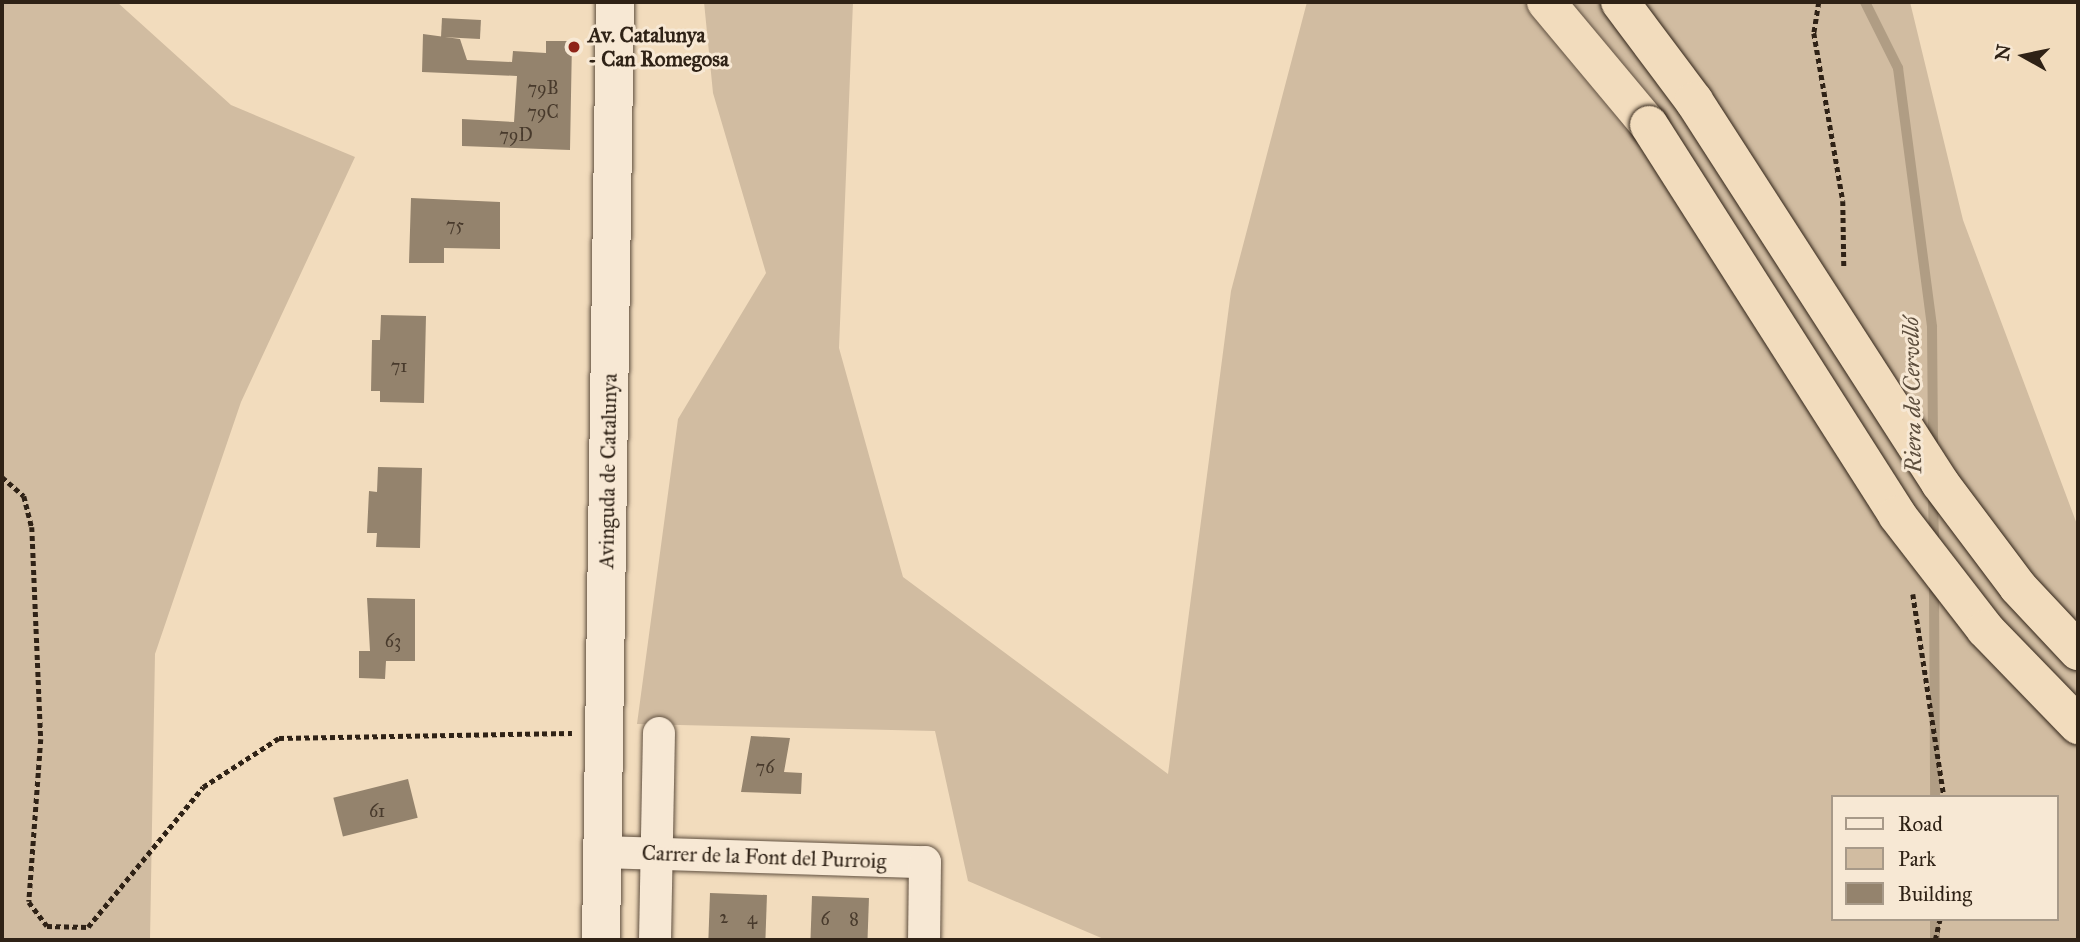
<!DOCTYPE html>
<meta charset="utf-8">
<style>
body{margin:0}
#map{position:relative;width:2080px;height:942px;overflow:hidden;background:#f2dcbd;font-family:"IM FELL Great Primer",serif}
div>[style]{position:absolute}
.green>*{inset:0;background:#d1bca1}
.stream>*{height:10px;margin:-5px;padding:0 5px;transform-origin:5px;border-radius:5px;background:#b09d84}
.building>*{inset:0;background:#94836d;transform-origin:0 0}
.path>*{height:4.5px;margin-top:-2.25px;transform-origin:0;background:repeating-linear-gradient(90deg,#2f2216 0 5px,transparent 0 8.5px)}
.roads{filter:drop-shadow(0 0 2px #605040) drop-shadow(0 0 2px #605040)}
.minor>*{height:32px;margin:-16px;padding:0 16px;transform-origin:16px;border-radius:16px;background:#f7e8d4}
.tertiary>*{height:38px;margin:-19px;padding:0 19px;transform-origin:19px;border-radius:19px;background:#f7e8d4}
.motorway>*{height:38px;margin:-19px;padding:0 19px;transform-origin:19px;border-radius:19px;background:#f2dcbd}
.bridges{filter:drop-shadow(0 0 2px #2f2216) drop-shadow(0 0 2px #2f2216)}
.motorway-bridge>*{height:38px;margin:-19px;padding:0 19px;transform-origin:19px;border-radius:19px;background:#f2dcbd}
.dots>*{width:19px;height:19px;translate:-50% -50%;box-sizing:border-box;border:4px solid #f7e8d4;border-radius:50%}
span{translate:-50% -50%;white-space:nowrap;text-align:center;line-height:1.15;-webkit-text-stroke:6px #f7e8d4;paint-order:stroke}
.number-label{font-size:18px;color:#483a2c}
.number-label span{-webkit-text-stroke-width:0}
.poi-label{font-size:21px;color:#2f2216;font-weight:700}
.left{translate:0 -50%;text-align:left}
.street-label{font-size:21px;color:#2f2216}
.water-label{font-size:23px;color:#5c4d3c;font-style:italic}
.frame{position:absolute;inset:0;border:4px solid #2f2216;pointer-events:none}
.legend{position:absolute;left:1831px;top:795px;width:228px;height:126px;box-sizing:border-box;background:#f7e8d4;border:2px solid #a79988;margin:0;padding:9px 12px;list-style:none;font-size:21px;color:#2f2216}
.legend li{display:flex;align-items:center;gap:14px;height:35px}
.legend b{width:35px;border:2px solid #a79988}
.north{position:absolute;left:1989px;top:21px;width:70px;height:70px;-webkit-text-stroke:5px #f7e8d4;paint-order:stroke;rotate:279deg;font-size:19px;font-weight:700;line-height:28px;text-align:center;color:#2f2216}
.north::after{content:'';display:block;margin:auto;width:24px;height:32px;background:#2f2216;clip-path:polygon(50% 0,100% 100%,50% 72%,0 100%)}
</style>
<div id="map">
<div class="green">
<div style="clip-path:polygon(2px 2px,117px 2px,231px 105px,355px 157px,241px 402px,155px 654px,150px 940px,2px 940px)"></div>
<div style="clip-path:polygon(evenodd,704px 2px,853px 2px,839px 348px,903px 577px,1168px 774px,1231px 291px,1307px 2px,1910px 2px,1963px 220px,2078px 527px,2078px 940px,1106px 940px,968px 881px,935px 731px,637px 724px,678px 419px,766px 273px,713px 93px,704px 2px,1833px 797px,2057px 797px,2057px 919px,1833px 919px,1833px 797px)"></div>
</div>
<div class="stream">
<div style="left:1865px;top:2px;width:74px;rotate:63.4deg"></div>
<div style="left:1898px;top:68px;width:261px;rotate:82.5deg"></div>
<div style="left:1932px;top:327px;width:123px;rotate:89.5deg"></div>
<div style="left:1933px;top:496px;width:48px;rotate:88.8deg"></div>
<div style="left:1934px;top:584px;width:213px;rotate:89.7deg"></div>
<div style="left:1935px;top:940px;width:21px;rotate:-90deg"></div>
</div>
<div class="building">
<div style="left:442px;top:18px;width:39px;height:19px;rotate:3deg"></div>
<div style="clip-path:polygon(423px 34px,460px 39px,467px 60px,512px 62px,513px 51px,546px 53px,546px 41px,572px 41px,570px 150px,462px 146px,462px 119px,514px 122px,517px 76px,422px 72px)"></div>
<div style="clip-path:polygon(411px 198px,500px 202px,500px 249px,444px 248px,444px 263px,409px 263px)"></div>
<div style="clip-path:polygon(381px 315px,426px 316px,424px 403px,380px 402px,380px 391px,371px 391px,372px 340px,380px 340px)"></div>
<div style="clip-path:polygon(378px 467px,422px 468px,420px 548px,376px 547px,377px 533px,367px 533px,369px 491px,377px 492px)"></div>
<div style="clip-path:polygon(367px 598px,415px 599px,415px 661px,386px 661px,385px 679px,359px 678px,359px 651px,370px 651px)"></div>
<div style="clip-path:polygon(751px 736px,790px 738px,784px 772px,802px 773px,801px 794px,741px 792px)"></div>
<div style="left:408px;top:779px;width:40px;height:77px;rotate:76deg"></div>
<div style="left:710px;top:893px;width:57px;height:47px;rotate:2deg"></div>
<div style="left:812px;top:896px;width:57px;height:44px;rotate:2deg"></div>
</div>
<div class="path">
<div style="left:1819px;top:2px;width:31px;rotate:99deg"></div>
<div style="left:1814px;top:33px;width:170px;rotate:80.2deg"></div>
<div style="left:1843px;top:201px;width:66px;rotate:89.1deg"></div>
<div style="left:2px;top:477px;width:29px;rotate:41deg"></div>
<div style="left:24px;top:496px;width:32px;rotate:76deg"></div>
<div style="left:32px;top:527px;width:212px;rotate:87.6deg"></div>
<div style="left:41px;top:739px;width:163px;rotate:94.2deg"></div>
<div style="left:29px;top:902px;width:30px;rotate:53deg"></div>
<div style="left:47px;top:926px;width:41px;rotate:1.4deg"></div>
<div style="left:88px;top:927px;width:181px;rotate:-50.6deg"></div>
<div style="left:203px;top:787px;width:90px;rotate:-32.8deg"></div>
<div style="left:279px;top:738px;width:293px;rotate:-1deg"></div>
<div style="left:1913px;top:594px;width:205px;rotate:81.3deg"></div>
<div style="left:1935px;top:940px;width:22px;rotate:-77deg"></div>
</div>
<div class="roads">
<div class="minor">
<div style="left:602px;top:852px;width:323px;rotate:1.8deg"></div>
<div style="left:925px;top:862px;width:78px;rotate:90.7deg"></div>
<div style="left:655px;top:940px;width:207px;rotate:-88.9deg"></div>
</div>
<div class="tertiary">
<div style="left:601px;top:940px;width:938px;rotate:-89.14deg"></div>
</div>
<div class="motorway">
<div style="left:1546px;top:2px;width:160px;rotate:50.1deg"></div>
</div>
</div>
<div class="bridges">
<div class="motorway-bridge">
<div style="left:1620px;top:2px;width:124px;rotate:53.2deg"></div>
<div style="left:1694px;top:101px;width:454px;rotate:57.2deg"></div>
<div style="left:1940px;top:483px;width:130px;rotate:53.1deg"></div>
<div style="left:2018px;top:587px;width:88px;rotate:46.8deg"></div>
<div style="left:1649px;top:125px;width:462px;rotate:57.5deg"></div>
<div style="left:1897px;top:515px;width:144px;rotate:52.3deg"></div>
<div style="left:1985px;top:629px;width:134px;rotate:45.9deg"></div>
</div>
</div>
<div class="dots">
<div style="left:574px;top:47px;background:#8f2418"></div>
</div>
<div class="number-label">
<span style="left:543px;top:88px">79B</span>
<span style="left:543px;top:112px">79C</span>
<span style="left:516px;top:135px">79D</span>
<span style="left:455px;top:225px">75</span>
<span style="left:399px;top:366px">71</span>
<span style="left:393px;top:641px">63</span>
<span style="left:765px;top:767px">76</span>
<span style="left:377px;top:811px">61</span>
<span style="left:724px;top:917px">2</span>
<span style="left:752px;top:918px">4</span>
<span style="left:825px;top:919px">6</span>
<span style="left:854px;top:919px">8</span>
</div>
<div class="poi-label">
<span class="left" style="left:588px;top:47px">Av. Catalunya<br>- Can Romegosa</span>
</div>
<div class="street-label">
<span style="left:608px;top:471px;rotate:-89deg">Avinguda de Catalunya</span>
<span style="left:764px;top:857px;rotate:2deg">Carrer de la Font del Purroig</span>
</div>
<div class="water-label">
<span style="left:1912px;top:395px;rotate:-91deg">Riera de Cervelló</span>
</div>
<div class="frame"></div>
<ul class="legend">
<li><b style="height:9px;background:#f7e8d4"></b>Road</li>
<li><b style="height:19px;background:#d1bca1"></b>Park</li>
<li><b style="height:19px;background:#94836d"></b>Building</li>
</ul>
<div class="north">N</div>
</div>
